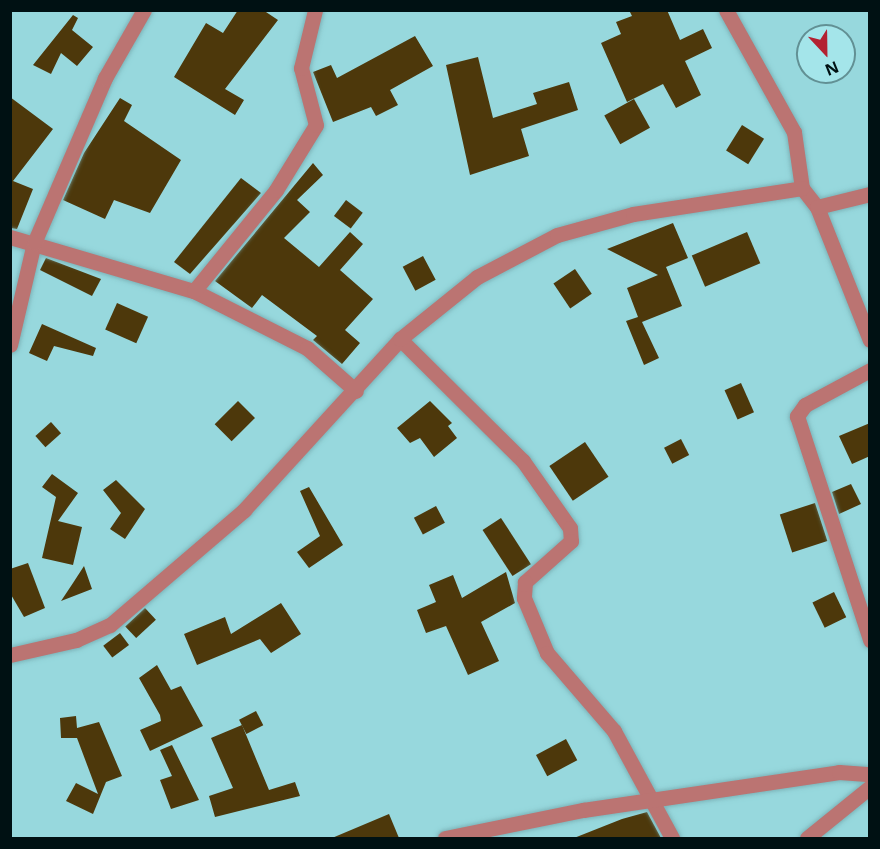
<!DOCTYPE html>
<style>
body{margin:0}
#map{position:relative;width:880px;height:849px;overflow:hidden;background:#97d8dd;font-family:"Open Sans",sans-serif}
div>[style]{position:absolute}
.building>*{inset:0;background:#4d380b;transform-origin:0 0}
.roads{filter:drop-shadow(0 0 2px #7cb4b9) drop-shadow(0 0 2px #7cb4b9)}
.street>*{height:15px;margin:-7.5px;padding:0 7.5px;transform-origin:7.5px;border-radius:7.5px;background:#bb7472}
span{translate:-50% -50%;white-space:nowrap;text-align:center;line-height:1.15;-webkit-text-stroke:6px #a4e5ea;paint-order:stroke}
.frame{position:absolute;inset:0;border:12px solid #001113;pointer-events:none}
.north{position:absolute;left:796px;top:24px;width:60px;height:60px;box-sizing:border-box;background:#a4e5ea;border:2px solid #629094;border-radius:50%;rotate:158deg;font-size:16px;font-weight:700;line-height:24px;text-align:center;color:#001113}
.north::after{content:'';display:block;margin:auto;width:21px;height:27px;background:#b32131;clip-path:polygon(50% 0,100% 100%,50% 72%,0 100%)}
</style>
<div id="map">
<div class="building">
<div style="clip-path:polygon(238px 10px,263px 10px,278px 20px,225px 89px,244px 100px,235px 115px,174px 77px,206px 23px,223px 33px)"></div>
<div style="clip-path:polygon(629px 10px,667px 10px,680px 40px,703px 29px,712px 48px,685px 61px,701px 95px,676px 108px,663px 84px,627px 102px,601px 43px,621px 34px,616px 22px,632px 16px)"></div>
<div style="clip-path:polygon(73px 15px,78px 18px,72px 30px,93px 47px,77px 66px,61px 53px,51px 74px,33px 65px)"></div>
<div style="clip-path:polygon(415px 36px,433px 66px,390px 90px,398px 105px,376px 116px,371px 107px,333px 122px,313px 72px,331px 65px,337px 78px)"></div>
<div style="clip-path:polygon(478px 57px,493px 118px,537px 104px,533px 93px,569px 82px,578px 110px,521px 129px,529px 156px,470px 175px,446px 65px)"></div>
<div style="clip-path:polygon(10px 97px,53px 129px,13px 181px,33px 189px,17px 229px,10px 228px)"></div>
<div style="clip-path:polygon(120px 98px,132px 105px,124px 121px,181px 160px,150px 213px,114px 200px,105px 219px,63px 200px,84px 153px)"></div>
<div style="left:634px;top:99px;width:33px;height:34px;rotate:61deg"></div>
<div style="left:742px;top:125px;width:26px;height:30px;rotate:32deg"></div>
<div style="clip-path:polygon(313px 163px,323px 175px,297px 200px,310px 212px,284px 238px,319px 267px,350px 232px,363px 244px,340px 270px,373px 299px,345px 330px,360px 343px,342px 364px,313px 340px,317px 336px,262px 295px,252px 308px,215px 281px)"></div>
<div style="clip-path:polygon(241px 178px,261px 193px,190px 274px,174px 262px)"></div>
<div style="left:346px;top:200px;width:21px;height:20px;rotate:37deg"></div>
<div style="clip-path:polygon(673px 223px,688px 258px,666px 267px,682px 306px,642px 322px,659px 358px,644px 365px,626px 321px,638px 317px,627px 288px,658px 275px,607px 249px)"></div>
<div style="left:747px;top:232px;width:34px;height:60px;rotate:67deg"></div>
<div style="left:423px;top:256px;width:27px;height:23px;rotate:62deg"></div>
<div style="clip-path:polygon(46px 258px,101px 279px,92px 296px,40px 270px)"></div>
<div style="left:575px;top:269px;width:30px;height:26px;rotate:56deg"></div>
<div style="left:117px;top:303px;width:34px;height:29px;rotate:24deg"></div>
<div style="clip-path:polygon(42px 324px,96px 348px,93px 356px,54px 346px,47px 361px,29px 353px)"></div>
<div style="left:741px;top:383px;width:32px;height:18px;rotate:66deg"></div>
<div style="left:238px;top:401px;width:24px;height:33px;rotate:45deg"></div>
<div style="clip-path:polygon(430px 401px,452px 423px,448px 426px,457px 438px,434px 457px,420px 438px,410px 443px,397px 428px)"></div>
<div style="left:51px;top:422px;width:15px;height:21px;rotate:48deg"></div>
<div style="clip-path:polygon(870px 423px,870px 456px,852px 464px,839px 436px)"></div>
<div style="left:681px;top:439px;width:18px;height:19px;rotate:63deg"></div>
<div style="left:585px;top:442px;width:42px;height:43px;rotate:56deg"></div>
<div style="clip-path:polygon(52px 474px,78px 493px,58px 521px,82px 527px,73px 565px,42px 558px,56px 497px,42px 487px)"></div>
<div style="clip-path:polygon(116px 480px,145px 509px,125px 539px,110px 529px,121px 513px,103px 490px)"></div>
<div style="clip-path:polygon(851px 484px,861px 504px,839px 514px,832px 492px)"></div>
<div style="clip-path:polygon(309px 487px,343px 545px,309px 568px,297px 552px,320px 536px,300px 491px)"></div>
<div style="left:815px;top:503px;width:40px;height:37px;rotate:72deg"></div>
<div style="left:436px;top:506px;width:19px;height:25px;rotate:62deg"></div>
<div style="left:501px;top:518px;width:55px;height:22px;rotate:57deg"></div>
<div style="clip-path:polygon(28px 563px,45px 608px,24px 617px,10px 593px,10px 569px)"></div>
<div style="clip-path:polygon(84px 566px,92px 589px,61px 601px,73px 583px)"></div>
<div style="clip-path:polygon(506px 572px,515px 603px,481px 622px,499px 661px,468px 675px,446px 626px,426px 633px,417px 610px,436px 602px,429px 585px,453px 575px,462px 598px)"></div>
<div style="left:834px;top:592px;width:28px;height:24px;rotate:64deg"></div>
<div style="clip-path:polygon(281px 603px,301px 634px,271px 653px,260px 639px,197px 665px,184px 634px,225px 617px,231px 634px)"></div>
<div style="left:145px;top:608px;width:16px;height:27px;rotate:47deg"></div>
<div style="left:120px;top:633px;width:15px;height:21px;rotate:53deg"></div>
<div style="clip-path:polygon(157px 665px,171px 690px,181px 686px,203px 726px,150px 751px,140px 730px,161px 721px,160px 715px,139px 678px)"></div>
<div style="left:256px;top:711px;width:16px;height:19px;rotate:63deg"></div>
<div style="clip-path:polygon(76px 716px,77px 728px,99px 722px,122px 776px,106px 782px,93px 814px,66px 801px,76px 783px,98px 794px,77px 738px,61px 738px,60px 718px)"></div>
<div style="clip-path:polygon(242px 725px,269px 790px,295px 782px,300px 796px,215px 817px,209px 796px,233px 788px,211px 738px)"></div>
<div style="left:566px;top:739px;width:24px;height:34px;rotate:62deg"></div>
<div style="clip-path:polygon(172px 745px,199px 800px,171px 809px,160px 780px,172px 776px,160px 750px)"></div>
<div style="clip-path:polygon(647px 812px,661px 838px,574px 838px,622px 819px)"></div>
<div style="clip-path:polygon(389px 814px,399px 838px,332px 838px)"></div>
</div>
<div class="roads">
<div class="street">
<div style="left:726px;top:10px;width:140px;rotate:60.9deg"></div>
<div style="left:794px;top:132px;width:57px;rotate:81.9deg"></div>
<div style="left:802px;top:188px;width:24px;rotate:52deg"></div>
<div style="left:817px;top:207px;width:143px;rotate:68.3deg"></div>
<div style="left:817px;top:207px;width:55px;rotate:-13.8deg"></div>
<div style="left:10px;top:237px;width:192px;rotate:16.4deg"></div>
<div style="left:194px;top:291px;width:127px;rotate:26.8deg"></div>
<div style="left:307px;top:348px;width:65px;rotate:41.3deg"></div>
<div style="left:194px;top:291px;width:130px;rotate:-50.9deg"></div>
<div style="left:276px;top:190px;width:76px;rotate:-58.4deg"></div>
<div style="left:316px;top:125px;width:59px;rotate:-104.7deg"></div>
<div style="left:301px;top:68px;width:60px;rotate:-76.4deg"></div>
<div style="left:400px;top:339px;width:173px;rotate:44.8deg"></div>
<div style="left:523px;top:461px;width:82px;rotate:55deg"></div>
<div style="left:570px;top:528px;width:13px;rotate:86deg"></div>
<div style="left:571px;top:541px;width:62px;rotate:138.3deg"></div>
<div style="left:525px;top:582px;width:16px;rotate:94deg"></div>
<div style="left:524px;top:598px;width:60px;rotate:67.3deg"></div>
<div style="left:547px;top:653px;width:103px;rotate:49.3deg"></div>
<div style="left:614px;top:731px;width:122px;rotate:61.5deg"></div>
<div style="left:10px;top:345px;width:105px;rotate:-76.8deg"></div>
<div style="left:34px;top:243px;width:180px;rotate:-66.7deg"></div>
<div style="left:105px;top:78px;width:78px;rotate:-60.2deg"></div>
<div style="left:870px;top:370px;width:74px;rotate:151.7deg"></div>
<div style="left:805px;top:405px;width:14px;rotate:126deg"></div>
<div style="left:797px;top:416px;width:236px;rotate:71.9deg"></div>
<div style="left:10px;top:655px;width:68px;rotate:-12.8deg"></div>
<div style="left:76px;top:640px;width:37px;rotate:-24deg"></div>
<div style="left:110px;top:625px;width:177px;rotate:-40.6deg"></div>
<div style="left:244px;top:510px;width:231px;rotate:-47.6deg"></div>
<div style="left:400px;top:339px;width:99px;rotate:-38.8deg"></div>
<div style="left:477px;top:277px;width:90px;rotate:-27.7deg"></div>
<div style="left:557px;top:235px;width:79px;rotate:-15.4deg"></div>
<div style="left:633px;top:214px;width:171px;rotate:-8.7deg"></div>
<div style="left:445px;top:838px;width:141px;rotate:-11.5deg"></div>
<div style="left:583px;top:810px;width:259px;rotate:-8.4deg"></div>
<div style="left:839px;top:772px;width:31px;rotate:4deg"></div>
<div style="left:807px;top:838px;width:81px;rotate:-39deg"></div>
</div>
</div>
<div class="frame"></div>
<div class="north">N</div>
</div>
